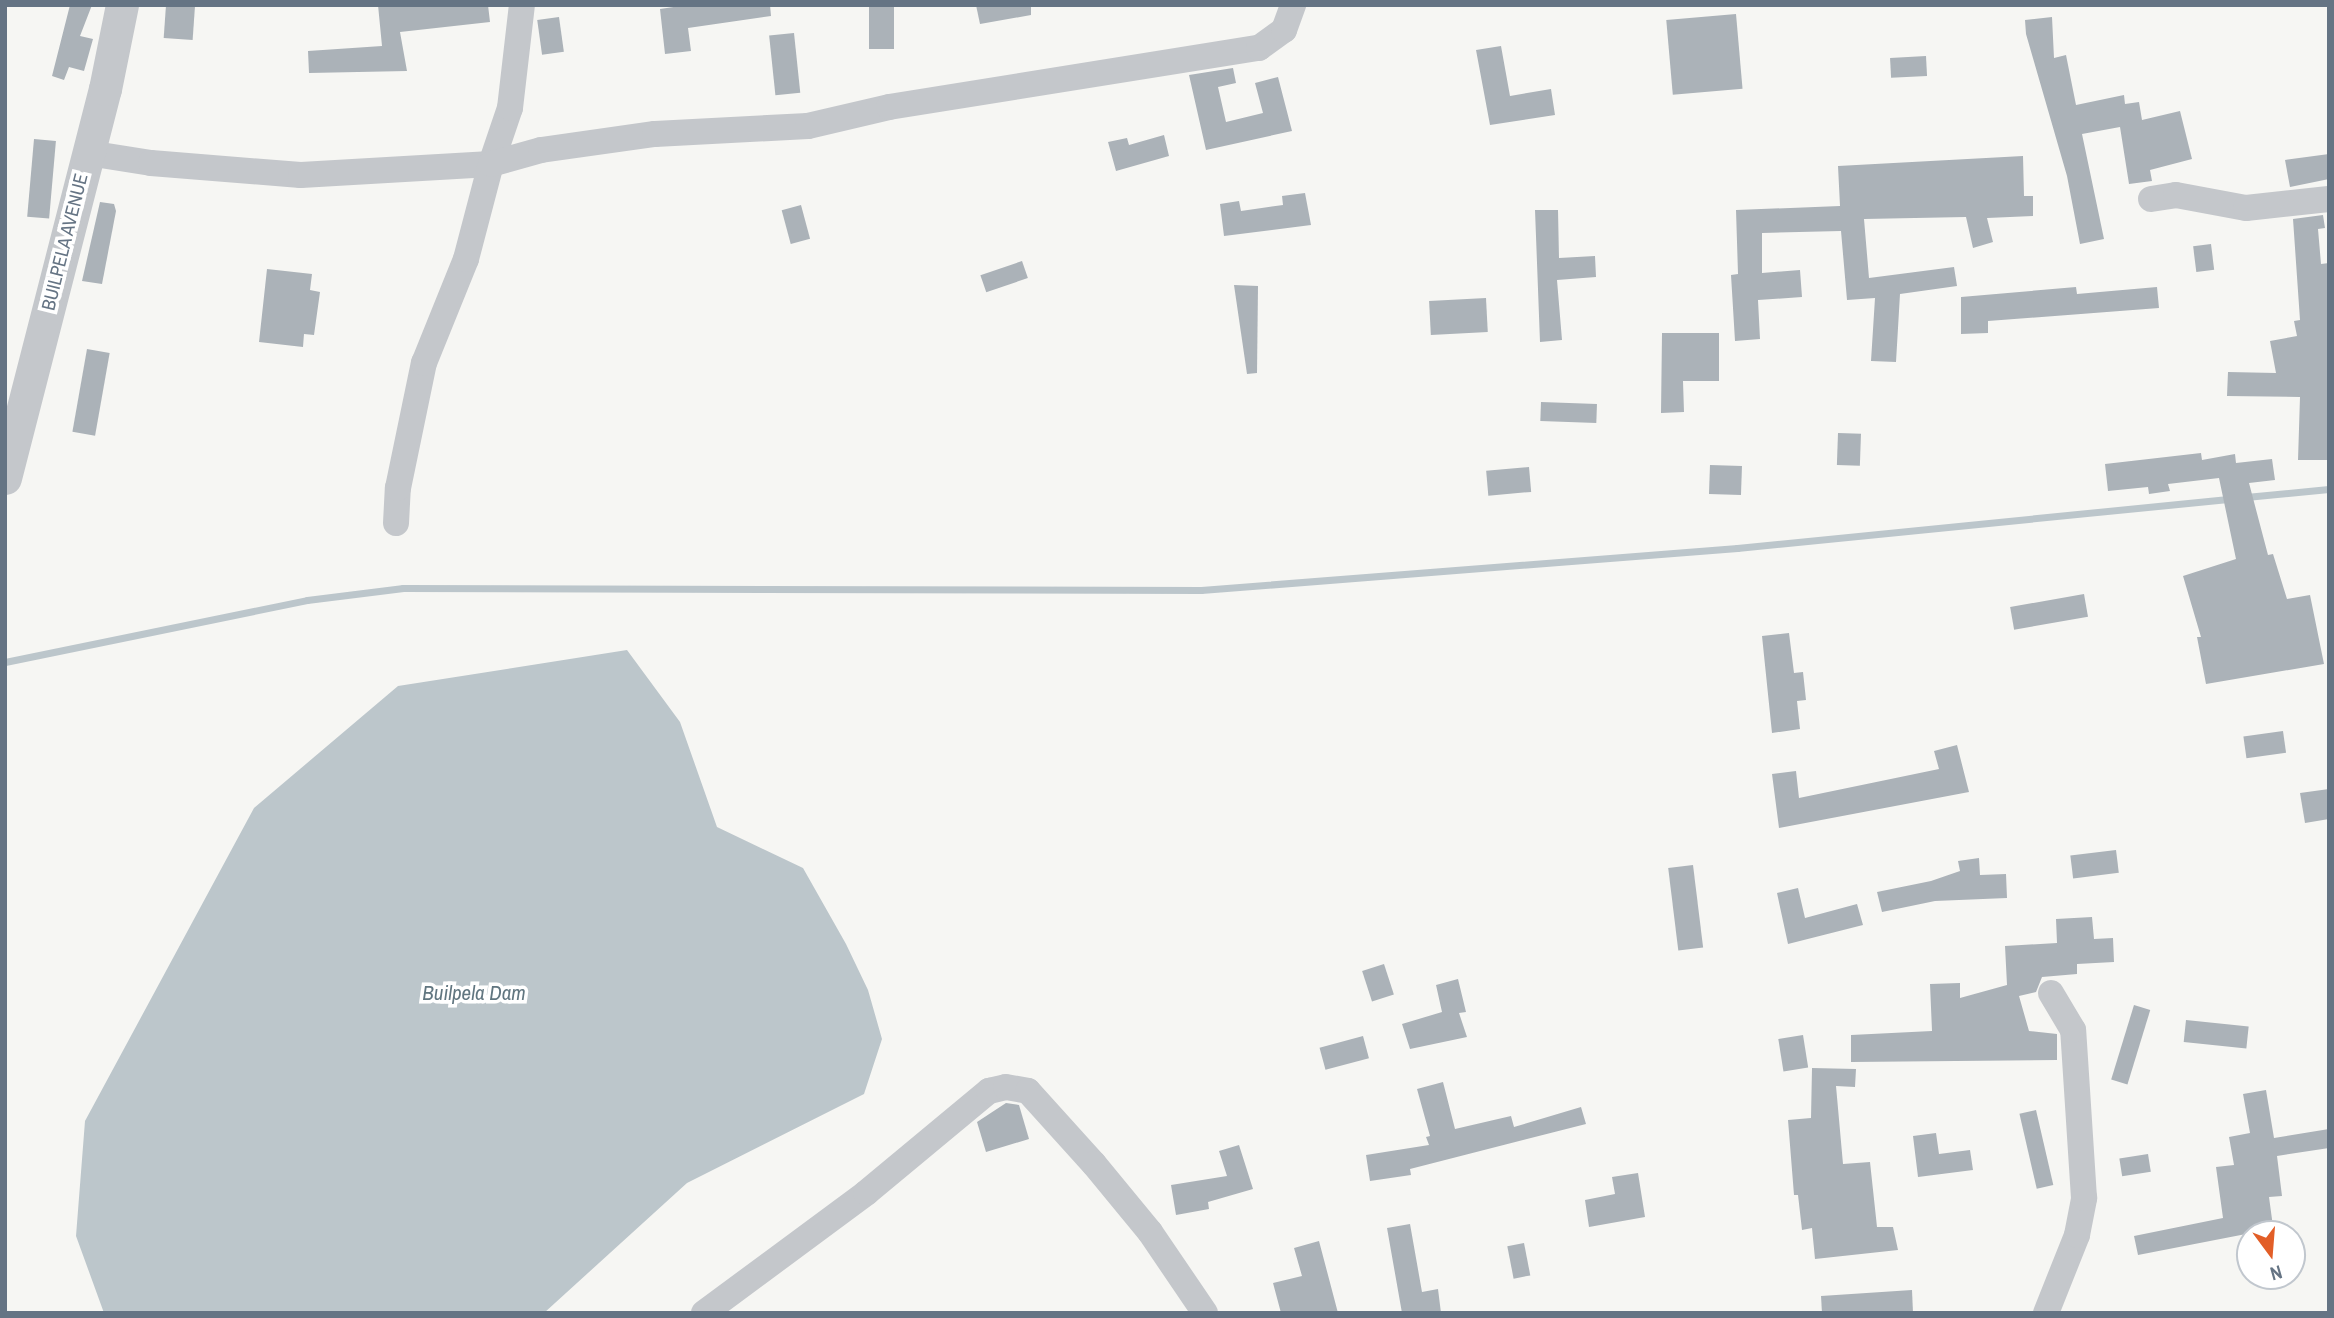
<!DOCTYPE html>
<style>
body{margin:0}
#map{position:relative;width:2334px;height:1318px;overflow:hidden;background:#f6f6f3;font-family:"Archivo Narrow",sans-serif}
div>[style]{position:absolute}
.water>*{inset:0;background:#bcc6cb}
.stream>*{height:7px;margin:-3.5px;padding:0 3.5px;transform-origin:3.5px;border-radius:3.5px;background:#bcc6cb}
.building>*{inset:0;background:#abb2b8;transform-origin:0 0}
.minor>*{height:26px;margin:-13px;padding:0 13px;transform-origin:13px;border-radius:13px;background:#c4c7cb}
.tertiary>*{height:33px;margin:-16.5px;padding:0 16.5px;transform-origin:16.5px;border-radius:16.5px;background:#c4c7cb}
span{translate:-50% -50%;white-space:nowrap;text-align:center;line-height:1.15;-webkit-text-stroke:7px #fff;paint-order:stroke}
.street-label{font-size:19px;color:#657484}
.water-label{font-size:21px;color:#617680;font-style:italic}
.frame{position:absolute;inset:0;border:7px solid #657484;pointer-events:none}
.north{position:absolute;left:2236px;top:1220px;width:70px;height:70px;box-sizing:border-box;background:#fff;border:2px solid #c1c7ce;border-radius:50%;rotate:164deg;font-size:19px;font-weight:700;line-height:28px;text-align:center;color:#657484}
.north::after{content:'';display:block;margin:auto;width:24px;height:32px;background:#e25e27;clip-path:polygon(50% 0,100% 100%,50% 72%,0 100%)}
</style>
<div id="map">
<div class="water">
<div style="clip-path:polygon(627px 650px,680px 722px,717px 827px,803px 868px,846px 944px,868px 990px,882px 1039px,864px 1094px,687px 1183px,544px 1313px,104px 1313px,76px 1236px,85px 1121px,254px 808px,398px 686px)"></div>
</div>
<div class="stream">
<div style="left:2246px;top:497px;width:83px;rotate:-5.5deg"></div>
<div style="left:5px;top:662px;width:308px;rotate:-11.6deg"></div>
<div style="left:307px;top:600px;width:97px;rotate:-7.1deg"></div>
<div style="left:403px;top:588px;width:798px;rotate:0.14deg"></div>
<div style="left:1201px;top:590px;width:538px;rotate:-4.48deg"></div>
<div style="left:1737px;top:548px;width:496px;rotate:-5.7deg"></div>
</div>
<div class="building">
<div style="clip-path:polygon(70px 5px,92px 5px,80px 36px,93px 39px,84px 71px,69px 67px,64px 80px,52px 76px)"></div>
<div style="left:166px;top:5px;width:29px;height:33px;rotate:4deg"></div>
<div style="clip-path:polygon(378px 5px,488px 5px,490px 22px,400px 32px,407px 71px,309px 73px,308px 51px,382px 46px)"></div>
<div style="clip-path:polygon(687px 5px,770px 5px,771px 16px,688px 28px,691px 51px,665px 54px,660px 9px)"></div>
<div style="left:869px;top:5px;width:25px;height:44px"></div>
<div style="clip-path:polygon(976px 5px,1031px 5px,1031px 15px,980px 24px)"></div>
<div style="left:1736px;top:14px;width:75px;height:70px;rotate:85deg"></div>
<div style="left:559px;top:17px;width:35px;height:22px;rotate:82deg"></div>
<div style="clip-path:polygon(2052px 17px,2054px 58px,2066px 55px,2076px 105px,2124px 95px,2125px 104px,2139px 102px,2142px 120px,2180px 111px,2192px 159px,2150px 170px,2152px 181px,2129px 184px,2120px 127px,2082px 134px,2104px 239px,2080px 244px,2067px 176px,2026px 34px,2025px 20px)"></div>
<div style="left:794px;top:33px;width:60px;height:25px;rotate:84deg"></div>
<div style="clip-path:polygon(1501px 46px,1510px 96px,1551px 89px,1555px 115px,1490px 125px,1476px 50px)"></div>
<div style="left:1926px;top:56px;width:20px;height:36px;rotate:87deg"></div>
<div style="clip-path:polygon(1233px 68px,1236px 83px,1218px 87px,1226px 122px,1263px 113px,1255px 83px,1278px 77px,1292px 131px,1206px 150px,1189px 75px)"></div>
<div style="clip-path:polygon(1164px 135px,1169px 156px,1116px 171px,1108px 142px,1127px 138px,1129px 145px)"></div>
<div style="left:34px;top:139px;width:22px;height:78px;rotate:5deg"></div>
<div style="clip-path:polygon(2329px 154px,2329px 179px,2290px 187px,2285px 160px)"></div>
<div style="clip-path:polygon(2023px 156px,2024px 196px,2033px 196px,2033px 216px,1987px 218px,1993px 242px,1973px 248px,1966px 217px,1864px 219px,1869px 278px,1954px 267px,1957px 286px,1900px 294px,1896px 362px,1871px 361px,1875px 298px,1847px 300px,1841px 231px,1762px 233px,1762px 273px,1800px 270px,1802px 297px,1758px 300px,1760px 339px,1735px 341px,1731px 275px,1738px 274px,1736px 210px,1840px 206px,1838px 166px)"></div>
<div style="clip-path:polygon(1305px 193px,1311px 225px,1224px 236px,1220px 204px,1239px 201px,1241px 211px,1283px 205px,1282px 196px)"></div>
<div style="clip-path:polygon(100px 202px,114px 204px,116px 211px,102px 284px,82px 281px)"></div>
<div style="left:801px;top:205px;width:35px;height:20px;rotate:75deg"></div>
<div style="clip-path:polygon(1535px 210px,1558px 210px,1559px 258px,1595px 256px,1596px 277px,1557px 280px,1562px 340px,1540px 342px)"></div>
<div style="clip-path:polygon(2323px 215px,2325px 228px,2318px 229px,2321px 264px,2329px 263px,2329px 460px,2298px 460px,2300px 397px,2227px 396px,2228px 372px,2276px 373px,2270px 341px,2297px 336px,2294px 321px,2300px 320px,2293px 219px)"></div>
<div style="left:2211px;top:244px;width:26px;height:18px;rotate:83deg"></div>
<div style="left:1022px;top:261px;width:18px;height:44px;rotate:71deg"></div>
<div style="clip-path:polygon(267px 269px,312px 274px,310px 290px,320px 292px,314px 335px,304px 334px,303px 347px,259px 342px)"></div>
<div style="clip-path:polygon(1234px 285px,1258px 286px,1257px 373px,1247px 374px)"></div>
<div style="clip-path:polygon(2076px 287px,2077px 294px,2157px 287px,2159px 308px,1988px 321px,1988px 333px,1961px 334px,1961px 297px)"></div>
<div style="left:1486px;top:298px;width:34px;height:57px;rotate:87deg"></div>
<div style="clip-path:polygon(1662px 333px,1719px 333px,1719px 381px,1683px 381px,1684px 412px,1661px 413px)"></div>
<div style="left:87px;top:349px;width:23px;height:84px;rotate:10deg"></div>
<div style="left:1541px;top:402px;width:56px;height:19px;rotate:2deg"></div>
<div style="left:1838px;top:433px;width:23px;height:32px;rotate:2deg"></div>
<div style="clip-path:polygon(2201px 453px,2202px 460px,2235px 454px,2236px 463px,2272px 459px,2275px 480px,2249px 483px,2268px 555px,2273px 554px,2287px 599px,2310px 595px,2324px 664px,2206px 684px,2197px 637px,2201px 637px,2183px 576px,2236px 559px,2219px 478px,2168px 484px,2170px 491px,2149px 494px,2148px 487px,2108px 491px,2105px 464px)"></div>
<div style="left:1710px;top:465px;width:32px;height:29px;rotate:2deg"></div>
<div style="left:1529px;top:467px;width:25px;height:43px;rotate:85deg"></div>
<div style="left:2084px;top:594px;width:23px;height:75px;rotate:80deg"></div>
<div style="clip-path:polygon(1789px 633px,1794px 673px,1803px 672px,1806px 700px,1797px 701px,1800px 729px,1772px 733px,1762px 636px)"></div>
<div style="left:2283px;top:731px;width:22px;height:40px;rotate:82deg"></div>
<div style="clip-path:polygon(1957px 745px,1969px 792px,1779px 828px,1772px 774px,1796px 771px,1799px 798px,1939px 769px,1934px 751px)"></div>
<div style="clip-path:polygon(2329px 789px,2329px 819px,2305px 823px,2300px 793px)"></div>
<div style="left:2116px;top:850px;width:23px;height:46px;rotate:83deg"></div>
<div style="clip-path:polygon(1979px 858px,1980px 875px,2006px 874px,2007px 898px,1935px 901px,1882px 912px,1877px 892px,1931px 881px,1960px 871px,1958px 861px)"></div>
<div style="left:1693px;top:865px;width:83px;height:25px;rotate:83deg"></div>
<div style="clip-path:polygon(1798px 888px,1805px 918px,1857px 904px,1863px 925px,1788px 944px,1777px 893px)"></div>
<div style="clip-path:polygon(2092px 917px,2094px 939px,2113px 938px,2114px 962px,2077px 964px,2077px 974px,2042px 977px,2036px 992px,2019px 996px,2029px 1031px,2057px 1034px,2057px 1060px,1851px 1062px,1851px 1035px,1932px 1031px,1930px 984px,1960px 983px,1960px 998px,2007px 985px,2005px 946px,2057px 943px,2056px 919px)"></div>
<div style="left:1384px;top:964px;width:32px;height:23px;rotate:72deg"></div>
<div style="clip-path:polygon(1458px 979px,1466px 1012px,1459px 1013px,1467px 1037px,1410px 1049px,1402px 1024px,1442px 1012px,1436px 985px)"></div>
<div style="left:2134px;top:1005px;width:17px;height:78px;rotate:17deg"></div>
<div style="left:2186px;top:1020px;width:63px;height:22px;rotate:6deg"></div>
<div style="left:1803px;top:1035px;width:33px;height:25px;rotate:81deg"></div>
<div style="left:1363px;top:1036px;width:23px;height:45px;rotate:75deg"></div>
<div style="clip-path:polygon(1812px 1068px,1856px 1069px,1855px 1087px,1836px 1086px,1843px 1164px,1870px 1162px,1877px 1227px,1893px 1227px,1898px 1250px,1815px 1259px,1812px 1228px,1802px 1230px,1798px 1195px,1794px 1195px,1788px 1120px,1811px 1118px)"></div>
<div style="clip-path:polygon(1443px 1082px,1455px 1129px,1511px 1116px,1514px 1127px,1581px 1107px,1586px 1124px,1410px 1169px,1411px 1175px,1370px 1181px,1366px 1155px,1429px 1145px,1426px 1137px,1430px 1136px,1417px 1089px)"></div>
<div style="clip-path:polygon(2266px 1090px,2274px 1138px,2329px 1129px,2329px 1148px,2277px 1156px,2282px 1196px,2269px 1197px,2274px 1234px,2246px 1234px,2138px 1255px,2134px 1236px,2223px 1218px,2216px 1167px,2234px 1165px,2229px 1137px,2250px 1133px,2243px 1094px)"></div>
<div style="clip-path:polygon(1006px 1103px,1019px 1105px,1029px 1139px,986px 1152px,977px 1122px)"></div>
<div style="left:2036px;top:1110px;width:77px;height:17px;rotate:77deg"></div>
<div style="clip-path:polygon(1936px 1133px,1939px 1154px,1970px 1150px,1973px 1170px,1918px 1177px,1913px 1136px)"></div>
<div style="clip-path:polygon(1239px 1145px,1253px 1189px,1208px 1202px,1209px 1209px,1176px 1215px,1171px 1185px,1227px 1176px,1219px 1151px)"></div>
<div style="left:2148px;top:1154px;width:18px;height:29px;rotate:81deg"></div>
<div style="clip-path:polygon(1638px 1173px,1645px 1217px,1589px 1227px,1585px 1200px,1615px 1194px,1612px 1177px)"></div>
<div style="clip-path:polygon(1410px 1224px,1422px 1292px,1438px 1289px,1441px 1313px,1402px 1313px,1387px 1228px)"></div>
<div style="clip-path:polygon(1319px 1241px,1338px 1313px,1281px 1313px,1273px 1283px,1302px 1276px,1294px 1248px)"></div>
<div style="left:1524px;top:1243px;width:33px;height:17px;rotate:79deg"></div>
<div style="clip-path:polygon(1912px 1290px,1913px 1313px,1822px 1313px,1821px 1296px)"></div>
</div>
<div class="minor">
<div style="left:88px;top:153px;width:64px;rotate:9deg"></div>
<div style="left:151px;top:163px;width:150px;rotate:4.6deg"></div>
<div style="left:301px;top:175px;width:190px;rotate:-3.3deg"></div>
<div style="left:491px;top:164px;width:59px;rotate:-71.3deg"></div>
<div style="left:510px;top:108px;width:104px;rotate:-83.4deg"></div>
<div style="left:2151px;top:199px;width:25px;rotate:-9deg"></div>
<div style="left:2176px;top:195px;width:71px;rotate:10.5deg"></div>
<div style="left:2246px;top:208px;width:83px;rotate:-6.2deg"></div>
<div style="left:396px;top:523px;width:35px;rotate:-87deg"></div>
<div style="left:398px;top:488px;width:128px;rotate:-78.3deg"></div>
<div style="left:424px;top:363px;width:112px;rotate:-68deg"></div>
<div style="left:466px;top:259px;width:98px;rotate:-75.3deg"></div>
<div style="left:491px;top:164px;width:52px;rotate:-15.6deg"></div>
<div style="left:541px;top:150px;width:115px;rotate:-8deg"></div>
<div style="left:655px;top:134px;width:153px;rotate:-3deg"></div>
<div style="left:808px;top:126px;width:83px;rotate:-13.2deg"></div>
<div style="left:889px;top:107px;width:375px;rotate:-9.1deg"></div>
<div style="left:1259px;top:48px;width:31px;rotate:-36deg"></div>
<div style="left:1284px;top:30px;width:27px;rotate:-70deg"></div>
<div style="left:704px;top:1313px;width:202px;rotate:-36.5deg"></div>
<div style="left:866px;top:1193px;width:160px;rotate:-39.7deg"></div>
<div style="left:989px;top:1091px;width:17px;rotate:-13deg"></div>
<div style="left:1006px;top:1087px;width:22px;rotate:10deg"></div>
<div style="left:1028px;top:1091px;width:98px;rotate:47.9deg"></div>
<div style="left:1094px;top:1164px;width:88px;rotate:50.5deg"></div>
<div style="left:1150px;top:1232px;width:98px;rotate:55.8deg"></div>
<div style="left:2046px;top:1313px;width:84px;rotate:-68.3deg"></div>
<div style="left:2077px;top:1235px;width:38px;rotate:-79deg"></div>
<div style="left:2084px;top:1198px;width:168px;rotate:-93.7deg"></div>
<div style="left:2073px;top:1030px;width:43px;rotate:-120.7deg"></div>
</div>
<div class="tertiary">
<div style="left:5px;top:478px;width:402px;rotate:-75.6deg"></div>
<div style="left:105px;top:89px;width:86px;rotate:-78.6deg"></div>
</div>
<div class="street-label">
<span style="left:65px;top:242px;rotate:-76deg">BUILPELA AVENUE</span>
</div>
<div class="water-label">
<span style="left:474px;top:993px">Builpela Dam</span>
</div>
<div class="frame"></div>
<div class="north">N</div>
</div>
